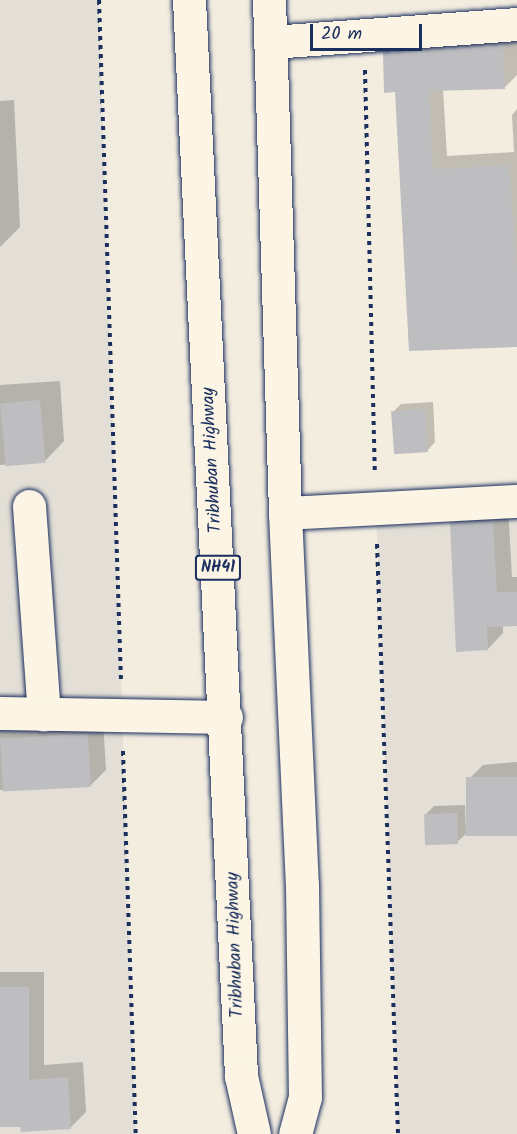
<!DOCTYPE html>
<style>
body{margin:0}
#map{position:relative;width:517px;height:1134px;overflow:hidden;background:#f3ede0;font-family:Kalam,sans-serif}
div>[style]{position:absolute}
.built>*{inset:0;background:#e3dfd6}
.shadow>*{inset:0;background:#0003}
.building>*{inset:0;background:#bebec0;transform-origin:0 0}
.path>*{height:4px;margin-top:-2px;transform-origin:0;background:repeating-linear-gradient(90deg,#1b2f5e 0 4.5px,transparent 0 9px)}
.roads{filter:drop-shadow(0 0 2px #1b2f5e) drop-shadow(0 0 2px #1b2f5e)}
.minor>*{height:33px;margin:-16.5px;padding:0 16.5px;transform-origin:16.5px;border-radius:16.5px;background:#fcf5e5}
.highway>*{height:33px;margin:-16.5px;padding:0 16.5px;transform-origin:16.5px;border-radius:16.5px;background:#fcf5e5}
span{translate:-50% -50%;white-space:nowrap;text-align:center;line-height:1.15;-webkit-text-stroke:6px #fcf5e5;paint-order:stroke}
.shield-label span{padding:2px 4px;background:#fcf5e5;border:2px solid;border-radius:4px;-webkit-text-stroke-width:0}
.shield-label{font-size:16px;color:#1b2f5e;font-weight:700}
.street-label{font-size:18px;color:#1b2f5e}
.scale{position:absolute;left:310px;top:24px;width:112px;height:27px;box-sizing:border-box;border:3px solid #1b2f5e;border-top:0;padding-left:8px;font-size:18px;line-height:21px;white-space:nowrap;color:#1b2f5e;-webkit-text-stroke:4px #fcf5e5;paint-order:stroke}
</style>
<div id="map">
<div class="built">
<div style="clip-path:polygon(0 0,99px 0,136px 1134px,0 1134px)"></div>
<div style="clip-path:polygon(517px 501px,517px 1134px,398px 1134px,376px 510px)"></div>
</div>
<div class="shadow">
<div style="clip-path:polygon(517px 31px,517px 75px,504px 88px,443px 89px,447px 156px,514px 152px,512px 115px,517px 109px,517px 345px,410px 350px,396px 91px,385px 53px,399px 39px)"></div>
<div style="clip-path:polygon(14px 100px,20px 227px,0 247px,0 101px)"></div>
<div style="clip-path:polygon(60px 381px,64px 441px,44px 462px,0 465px,0 385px)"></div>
<div style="clip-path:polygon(433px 402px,435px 442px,427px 451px,393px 412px,401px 404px)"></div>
<div style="clip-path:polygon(508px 506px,512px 577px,517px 577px,517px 625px,503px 625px,503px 633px,488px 649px,452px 524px,467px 508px)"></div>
<div style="clip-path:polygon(103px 719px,106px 770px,90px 786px,0 790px,0 724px)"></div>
<div style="clip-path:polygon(517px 762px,517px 832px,467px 781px,483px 765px)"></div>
<div style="clip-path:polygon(465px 805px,466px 834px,457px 842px,426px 814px,434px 806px)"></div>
<div style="clip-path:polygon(0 972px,44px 972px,44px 1065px,83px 1062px,86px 1112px,70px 1128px,0 1125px)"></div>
</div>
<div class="building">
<div style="clip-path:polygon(503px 44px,505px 89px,429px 91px,433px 169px,509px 165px,517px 268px,517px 347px,409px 351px,395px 92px,384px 93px,383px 53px)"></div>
<div style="left:40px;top:400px;width:63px;height:40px;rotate:85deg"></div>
<div style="left:425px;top:409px;width:43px;height:34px;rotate:86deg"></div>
<div style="clip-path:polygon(493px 521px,497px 592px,517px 592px,517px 626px,487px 627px,488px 650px,456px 652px,450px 523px)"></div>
<div style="left:88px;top:734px;width:53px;height:88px;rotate:87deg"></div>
<div style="left:517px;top:777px;width:59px;height:51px;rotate:90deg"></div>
<div style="left:457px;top:813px;width:31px;height:33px;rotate:88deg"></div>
<div style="clip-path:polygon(0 987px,29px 987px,29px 1080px,68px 1077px,71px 1129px,21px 1132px,20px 1127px,0 1127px)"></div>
</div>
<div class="path">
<div style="left:99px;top:0;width:681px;rotate:88.15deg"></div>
<div style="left:365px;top:70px;width:403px;rotate:88.6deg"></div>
<div style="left:377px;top:544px;width:590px;rotate:87.96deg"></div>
<div style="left:123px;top:751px;width:383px;rotate:88.1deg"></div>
</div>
<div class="roads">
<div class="minor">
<div style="left:272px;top:42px;width:246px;rotate:-4.2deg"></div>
<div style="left:29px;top:506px;width:209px;rotate:85.9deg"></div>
<div style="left:285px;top:513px;width:232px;rotate:-3deg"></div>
<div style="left:0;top:713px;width:226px;rotate:1deg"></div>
</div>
<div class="highway">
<div style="left:189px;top:0;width:1077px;rotate:87.23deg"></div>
<div style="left:241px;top:1076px;width:59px;rotate:77.4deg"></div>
<div style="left:269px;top:0;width:513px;rotate:88.21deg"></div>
<div style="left:285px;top:513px;width:372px;rotate:87.4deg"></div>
<div style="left:302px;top:885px;width:212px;rotate:89.2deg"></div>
<div style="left:305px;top:1097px;width:38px;rotate:105deg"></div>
</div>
</div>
<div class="shield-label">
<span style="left:218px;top:568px">NH41</span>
</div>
<div class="street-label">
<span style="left:213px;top:460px;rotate:-93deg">Tribhuban Highway</span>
<span style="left:236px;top:945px;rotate:-92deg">Tribhuban Highway</span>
</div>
<div class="scale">20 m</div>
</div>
